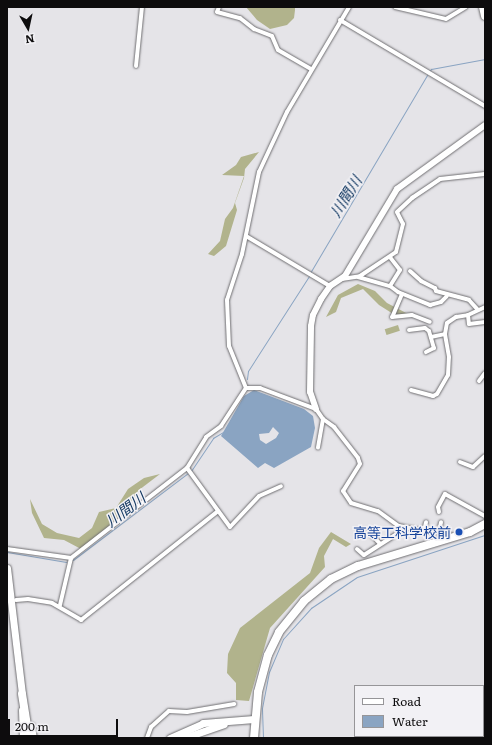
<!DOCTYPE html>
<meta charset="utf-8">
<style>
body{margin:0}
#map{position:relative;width:492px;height:745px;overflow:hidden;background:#e5e4e8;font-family:Literata,"Noto Sans JP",serif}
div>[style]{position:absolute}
.forest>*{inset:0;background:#b1b38c;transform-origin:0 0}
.water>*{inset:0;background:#8aa4c2}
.stream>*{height:1px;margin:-0.5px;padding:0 0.5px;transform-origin:0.5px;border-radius:0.5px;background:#8aa4c2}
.roads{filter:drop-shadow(0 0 1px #6f6e71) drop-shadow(0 0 1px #6f6e71)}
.street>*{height:4px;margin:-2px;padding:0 2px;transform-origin:2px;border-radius:2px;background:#fff}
.secondary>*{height:6px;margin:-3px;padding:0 3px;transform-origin:3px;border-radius:3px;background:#fff}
.primary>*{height:7px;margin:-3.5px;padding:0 3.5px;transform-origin:3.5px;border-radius:3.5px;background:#fff}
.highway>*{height:8px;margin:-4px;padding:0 4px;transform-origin:4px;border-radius:4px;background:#fff}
.dots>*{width:11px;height:11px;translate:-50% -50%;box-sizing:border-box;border:2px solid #f2f1f5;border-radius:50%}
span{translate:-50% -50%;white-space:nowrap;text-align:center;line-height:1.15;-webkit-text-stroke:3px #f2f1f5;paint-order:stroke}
.transit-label{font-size:14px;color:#164399}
.right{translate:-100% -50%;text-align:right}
.water-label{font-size:15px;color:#123861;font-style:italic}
.frame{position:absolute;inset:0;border:8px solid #0d0c0d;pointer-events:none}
.legend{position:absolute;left:354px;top:685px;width:130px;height:52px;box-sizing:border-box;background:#f2f1f5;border:1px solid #969598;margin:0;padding:5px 7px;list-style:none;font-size:12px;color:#0d0c0d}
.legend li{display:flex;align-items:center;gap:8px;height:20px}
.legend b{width:20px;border:1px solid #969598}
.north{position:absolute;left:8px;top:8px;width:40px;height:40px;-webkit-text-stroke:3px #f2f1f5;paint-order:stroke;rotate:171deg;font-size:11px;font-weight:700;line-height:16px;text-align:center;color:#0d0c0d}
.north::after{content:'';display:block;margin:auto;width:14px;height:18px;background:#0d0c0d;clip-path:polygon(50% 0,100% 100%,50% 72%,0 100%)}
.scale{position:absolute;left:8px;top:719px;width:110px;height:18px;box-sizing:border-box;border:2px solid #0d0c0d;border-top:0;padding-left:5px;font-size:12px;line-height:14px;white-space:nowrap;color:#0d0c0d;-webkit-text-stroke:3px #f2f1f5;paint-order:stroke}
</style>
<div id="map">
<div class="forest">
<div style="clip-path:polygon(246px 7px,295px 7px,295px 10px,294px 18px,287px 25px,270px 29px,257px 20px)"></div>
<div style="clip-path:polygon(259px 152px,245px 169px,244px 178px,235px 203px,237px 210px,226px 246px,214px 256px,208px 254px,220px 241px,225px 219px,233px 208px,244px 176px,222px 175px,236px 165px,241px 157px)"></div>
<div style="clip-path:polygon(358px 284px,375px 291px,387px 303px,410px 315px,398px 317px,379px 305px,363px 289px,341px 298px,336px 312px,326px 317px,338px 295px)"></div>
<div style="left:398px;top:325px;width:6px;height:14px;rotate:72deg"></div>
<div style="clip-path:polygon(160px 474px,139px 490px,121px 516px,81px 549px,64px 540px,44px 538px,32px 513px,30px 499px,42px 524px,57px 533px,79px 538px,92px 528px,99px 512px,116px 508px,128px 489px,144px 478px)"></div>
<div style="clip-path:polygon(331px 532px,351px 544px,346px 547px,333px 539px,324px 556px,325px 567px,270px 628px,249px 701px,236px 700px,236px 683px,227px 673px,228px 654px,240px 628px,310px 573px,319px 548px)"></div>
</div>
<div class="water">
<div style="clip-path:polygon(evenodd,254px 390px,304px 409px,313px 416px,315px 428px,311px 447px,274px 468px,265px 463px,258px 468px,221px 436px,244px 396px,254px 390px,273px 427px,279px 433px,276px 438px,266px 444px,260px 440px,259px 434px,269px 433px,273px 427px)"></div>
</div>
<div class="stream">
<div style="left:429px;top:72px;width:4px;rotate:-56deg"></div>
<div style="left:431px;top:69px;width:55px;rotate:-10.5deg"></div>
<div style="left:310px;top:273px;width:230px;rotate:-59.4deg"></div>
<div style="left:247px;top:379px;width:8px;rotate:-83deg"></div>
<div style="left:248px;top:371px;width:113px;rotate:-57.3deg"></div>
<div style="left:191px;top:471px;width:40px;rotate:-56deg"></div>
<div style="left:213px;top:438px;width:12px;rotate:-31deg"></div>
<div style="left:7px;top:552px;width:60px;rotate:9.6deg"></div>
<div style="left:73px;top:560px;width:144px;rotate:-37.1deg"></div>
<div style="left:263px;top:738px;width:30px;rotate:-92deg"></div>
<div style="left:262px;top:708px;width:37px;rotate:-79deg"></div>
<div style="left:269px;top:672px;width:36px;rotate:-67deg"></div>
<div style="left:283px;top:639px;width:42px;rotate:-47.9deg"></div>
<div style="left:311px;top:608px;width:55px;rotate:-34deg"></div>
<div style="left:357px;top:577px;width:135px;rotate:-18.2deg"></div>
</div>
<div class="roads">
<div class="street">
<div style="left:219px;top:7px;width:5px;rotate:112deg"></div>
<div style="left:217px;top:12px;width:24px;rotate:15deg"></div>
<div style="left:240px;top:18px;width:18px;rotate:38deg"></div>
<div style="left:254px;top:29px;width:19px;rotate:21deg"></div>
<div style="left:272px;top:36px;width:15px;rotate:67deg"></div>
<div style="left:278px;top:50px;width:38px;rotate:30deg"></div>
<div style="left:395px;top:7px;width:52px;rotate:13.2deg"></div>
<div style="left:446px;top:19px;width:23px;rotate:-31deg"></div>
<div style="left:340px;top:20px;width:169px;rotate:30.7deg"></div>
<div style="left:136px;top:66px;width:59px;rotate:-84.2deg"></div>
<div style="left:246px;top:236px;width:98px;rotate:30.8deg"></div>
<div style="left:410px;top:271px;width:15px;rotate:42deg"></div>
<div style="left:421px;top:281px;width:16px;rotate:27deg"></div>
<div style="left:435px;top:288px;width:3px;rotate:72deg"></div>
<div style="left:436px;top:291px;width:34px;rotate:15deg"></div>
<div style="left:469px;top:300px;width:13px;rotate:48deg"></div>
<div style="left:358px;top:277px;width:33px;rotate:16deg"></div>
<div style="left:390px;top:286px;width:10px;rotate:37deg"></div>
<div style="left:398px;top:292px;width:35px;rotate:22deg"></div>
<div style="left:430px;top:305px;width:11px;rotate:-15deg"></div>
<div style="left:441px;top:302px;width:8px;rotate:-45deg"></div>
<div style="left:342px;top:279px;width:18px;rotate:-9deg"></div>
<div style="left:360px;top:276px;width:43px;rotate:-33.7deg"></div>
<div style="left:396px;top:252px;width:29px;rotate:-76deg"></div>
<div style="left:403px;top:224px;width:13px;rotate:-117deg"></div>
<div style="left:397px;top:212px;width:21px;rotate:-43deg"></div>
<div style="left:412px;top:198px;width:34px;rotate:-34deg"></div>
<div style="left:440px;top:179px;width:45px;rotate:-6.3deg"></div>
<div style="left:390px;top:286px;width:19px;rotate:-58deg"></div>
<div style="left:400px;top:270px;width:16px;rotate:-128deg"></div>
<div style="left:402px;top:294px;width:25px;rotate:113deg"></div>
<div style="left:392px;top:317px;width:20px;rotate:-6deg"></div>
<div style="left:412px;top:315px;width:19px;rotate:21deg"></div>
<div style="left:468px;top:315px;width:9px;rotate:84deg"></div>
<div style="left:469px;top:324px;width:16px;rotate:-7deg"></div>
<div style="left:409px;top:330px;width:16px;rotate:-7deg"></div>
<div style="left:425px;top:328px;width:5px;rotate:37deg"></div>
<div style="left:429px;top:331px;width:18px;rotate:74deg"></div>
<div style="left:434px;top:348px;width:9px;rotate:153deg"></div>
<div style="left:431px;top:337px;width:14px;rotate:-12deg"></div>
<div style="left:479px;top:381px;width:10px;rotate:-53deg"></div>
<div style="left:246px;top:388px;width:45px;rotate:-112deg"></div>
<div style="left:229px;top:346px;width:46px;rotate:-92.5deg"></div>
<div style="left:227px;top:300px;width:48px;rotate:-71.9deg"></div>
<div style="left:242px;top:254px;width:84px;rotate:-78.3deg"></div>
<div style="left:259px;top:172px;width:66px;rotate:-65deg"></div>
<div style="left:287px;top:112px;width:122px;rotate:-59.4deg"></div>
<div style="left:411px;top:390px;width:23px;rotate:15deg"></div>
<div style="left:433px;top:396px;width:4px;rotate:-27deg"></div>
<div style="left:437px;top:394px;width:22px;rotate:-60deg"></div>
<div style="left:448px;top:375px;width:18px;rotate:-87deg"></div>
<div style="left:449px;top:357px;width:23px;rotate:-100deg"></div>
<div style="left:445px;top:334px;width:11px;rotate:-80deg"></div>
<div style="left:447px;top:323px;width:11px;rotate:-34deg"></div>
<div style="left:456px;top:317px;width:12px;rotate:-9deg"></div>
<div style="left:468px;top:315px;width:19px;rotate:-25deg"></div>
<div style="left:323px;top:419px;width:14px;rotate:36deg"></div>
<div style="left:334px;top:427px;width:39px;rotate:52deg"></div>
<div style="left:358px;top:458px;width:6px;rotate:72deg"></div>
<div style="left:360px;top:464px;width:32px;rotate:122deg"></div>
<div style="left:343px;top:491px;width:14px;rotate:56deg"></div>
<div style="left:351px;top:503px;width:28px;rotate:17deg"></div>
<div style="left:378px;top:511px;width:26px;rotate:36deg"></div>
<div style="left:399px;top:526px;width:33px;rotate:11deg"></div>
<div style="left:431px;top:532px;width:14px;rotate:-4deg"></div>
<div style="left:445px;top:531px;width:9px;rotate:54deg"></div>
<div style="left:460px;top:462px;width:14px;rotate:21deg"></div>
<div style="left:473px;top:467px;width:16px;rotate:-43deg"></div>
<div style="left:187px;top:468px;width:73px;rotate:53.9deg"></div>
<div style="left:230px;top:527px;width:42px;rotate:-46.9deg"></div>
<div style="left:259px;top:496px;width:24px;rotate:-24deg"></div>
<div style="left:439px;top:512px;width:5px;rotate:-101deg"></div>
<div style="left:438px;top:507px;width:15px;rotate:-62deg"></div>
<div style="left:445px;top:494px;width:46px;rotate:28.8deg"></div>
<div style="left:424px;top:531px;width:9px;rotate:-77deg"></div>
<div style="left:439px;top:531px;width:9px;rotate:-77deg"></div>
<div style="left:369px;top:532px;width:16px;rotate:47deg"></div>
<div style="left:7px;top:549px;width:65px;rotate:8deg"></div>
<div style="left:357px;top:549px;width:9px;rotate:41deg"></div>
<div style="left:364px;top:555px;width:50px;rotate:-32.7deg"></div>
<div style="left:16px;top:600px;width:12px;rotate:-5deg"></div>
<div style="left:28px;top:599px;width:24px;rotate:9deg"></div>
<div style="left:52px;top:603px;width:34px;rotate:30deg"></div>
<div style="left:81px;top:620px;width:175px;rotate:-38.5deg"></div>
<div style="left:60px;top:605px;width:48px;rotate:-76.8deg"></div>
<div style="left:71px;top:558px;width:147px;rotate:-37.8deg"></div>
<div style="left:187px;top:468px;width:36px;rotate:-58deg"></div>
<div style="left:206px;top:437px;width:19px;rotate:-36deg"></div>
<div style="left:221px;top:426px;width:45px;rotate:-56.7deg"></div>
<div style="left:246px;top:388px;width:14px"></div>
<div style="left:260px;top:388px;width:60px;rotate:20.6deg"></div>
<div style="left:316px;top:409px;width:12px;rotate:55deg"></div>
<div style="left:323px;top:419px;width:29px;rotate:100deg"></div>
<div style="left:147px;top:738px;width:12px;rotate:-70deg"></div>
<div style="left:151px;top:727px;width:24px;rotate:-42deg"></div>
<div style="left:169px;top:711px;width:18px;rotate:3deg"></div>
<div style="left:187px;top:712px;width:48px;rotate:-9.7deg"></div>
</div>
<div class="secondary">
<div style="left:316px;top:409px;width:18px;rotate:-109deg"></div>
<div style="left:310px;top:392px;width:66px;rotate:-89.1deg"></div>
<div style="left:311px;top:326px;width:11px;rotate:-80deg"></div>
<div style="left:313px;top:315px;width:18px;rotate:-63deg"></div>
<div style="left:321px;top:299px;width:16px;rotate:-55deg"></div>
<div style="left:330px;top:286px;width:18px;rotate:-34deg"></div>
<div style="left:345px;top:276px;width:101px;rotate:-59.1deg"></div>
<div style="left:397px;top:189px;width:109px;rotate:-36deg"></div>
</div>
<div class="primary">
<div style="left:7px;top:568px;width:127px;rotate:83.2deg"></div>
<div style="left:22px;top:710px;width:28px;rotate:88deg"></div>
<div style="left:31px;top:726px;width:12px;rotate:81deg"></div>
<div style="left:170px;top:738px;width:36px;rotate:-24deg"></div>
<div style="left:203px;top:723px;width:51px;rotate:-4.5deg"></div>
<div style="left:184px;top:738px;width:42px;rotate:-19.3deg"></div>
</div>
<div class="highway">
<div style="left:483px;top:7px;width:9px;rotate:77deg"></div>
<div style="left:22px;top:694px;width:45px;rotate:81deg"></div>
<div style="left:254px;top:738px;width:46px;rotate:-85deg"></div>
<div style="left:258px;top:692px;width:38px;rotate:-75deg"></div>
<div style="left:268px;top:655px;width:25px;rotate:-64deg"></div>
<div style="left:279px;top:632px;width:40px;rotate:-51deg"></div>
<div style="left:304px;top:601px;width:35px;rotate:-39deg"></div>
<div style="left:331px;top:579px;width:30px;rotate:-26deg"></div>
<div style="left:358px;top:566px;width:117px;rotate:-16.9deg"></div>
<div style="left:470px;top:532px;width:17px;rotate:-28deg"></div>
</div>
</div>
<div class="dots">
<div style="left:459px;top:532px;background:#1a4fb4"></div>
</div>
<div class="transit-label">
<span class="right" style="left:451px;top:532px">高等工科学校前</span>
</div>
<div class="water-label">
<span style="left:345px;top:196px;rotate:-58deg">川間川</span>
<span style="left:125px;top:509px;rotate:-37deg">川間川</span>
</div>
<div class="frame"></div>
<ul class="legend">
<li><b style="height:5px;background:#fff"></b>Road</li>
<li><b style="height:11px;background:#8aa4c2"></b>Water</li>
</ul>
<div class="north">N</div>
<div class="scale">200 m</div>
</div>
